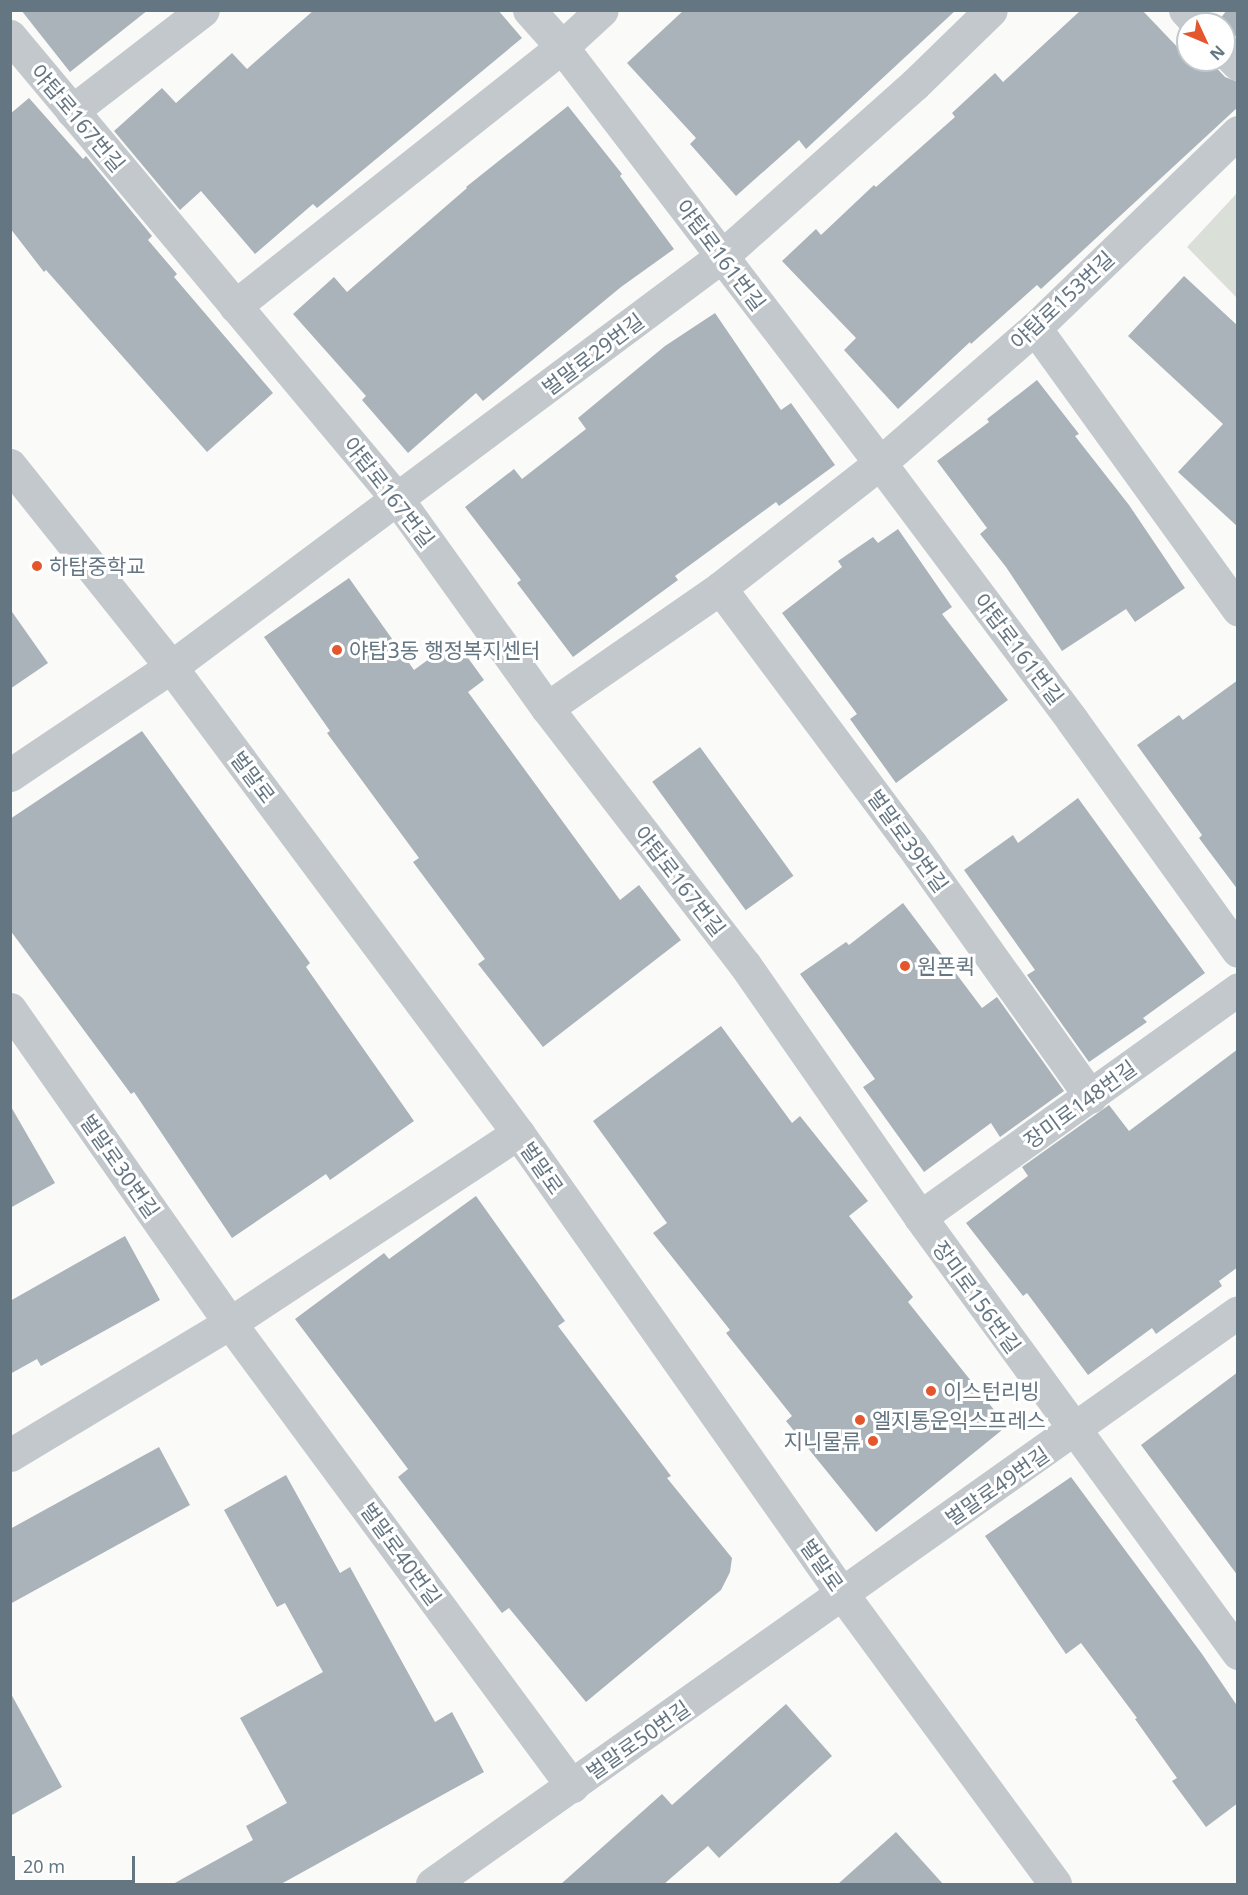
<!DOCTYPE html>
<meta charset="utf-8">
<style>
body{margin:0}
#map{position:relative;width:1248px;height:1895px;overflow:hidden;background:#fafaf8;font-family:"Noto Sans","Noto Sans KR",sans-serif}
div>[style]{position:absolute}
.green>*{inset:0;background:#dadfd7}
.building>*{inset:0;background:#aab3b9;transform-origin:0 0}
.street>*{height:33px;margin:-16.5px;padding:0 16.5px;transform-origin:16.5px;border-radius:16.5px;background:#c3c8cc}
.dots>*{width:16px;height:16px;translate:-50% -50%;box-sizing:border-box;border:3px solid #fff;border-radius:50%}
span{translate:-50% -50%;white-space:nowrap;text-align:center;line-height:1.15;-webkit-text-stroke:6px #fff;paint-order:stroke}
.street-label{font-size:21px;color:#657683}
.poi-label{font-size:21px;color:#657683}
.left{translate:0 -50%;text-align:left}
.right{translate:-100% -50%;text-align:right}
.frame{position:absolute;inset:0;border:12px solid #657683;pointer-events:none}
.north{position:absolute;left:1176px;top:12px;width:60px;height:60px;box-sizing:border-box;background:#fff;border:2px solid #c1c8cd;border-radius:50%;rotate:134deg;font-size:16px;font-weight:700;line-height:24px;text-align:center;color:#657683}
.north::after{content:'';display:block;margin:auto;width:21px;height:27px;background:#e4572e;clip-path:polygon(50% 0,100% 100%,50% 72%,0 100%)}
.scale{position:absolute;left:12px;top:1856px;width:123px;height:27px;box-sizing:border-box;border:3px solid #657683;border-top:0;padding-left:8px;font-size:18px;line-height:21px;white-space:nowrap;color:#657683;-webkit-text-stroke:4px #fff;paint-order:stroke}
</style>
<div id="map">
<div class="green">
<div style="clip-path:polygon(1237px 193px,1237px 298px,1187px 247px)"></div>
</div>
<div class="building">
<div style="clip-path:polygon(21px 10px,148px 10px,70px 72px)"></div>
<div style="clip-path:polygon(314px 10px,498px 10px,522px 38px,317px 208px,313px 204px,255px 254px,201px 191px,180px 210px,114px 131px,162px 88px,176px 103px,232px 53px,247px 69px)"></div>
<div style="clip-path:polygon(684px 10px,956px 10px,806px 149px,799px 140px,736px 196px,690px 144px,696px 138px,627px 63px)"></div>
<div style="clip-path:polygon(1081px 10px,1142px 10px,1183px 53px,1188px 48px,1188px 60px,1209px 60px,1225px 77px,1238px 82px,1238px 107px,1041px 289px,1037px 285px,971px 344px,970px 342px,898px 409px,844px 350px,856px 338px,782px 261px,816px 229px,821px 235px,874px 185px,876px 187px,955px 117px,952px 113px,995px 73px,1003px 82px)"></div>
<div style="clip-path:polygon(1227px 10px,1238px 10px,1238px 37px,1224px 32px,1224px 24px,1216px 24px)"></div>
<div style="clip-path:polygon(29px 98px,83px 159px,86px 156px,152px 236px,148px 240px,177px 274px,174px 277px,273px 393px,207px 452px,46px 270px,44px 272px,10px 228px,10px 114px)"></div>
<div style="clip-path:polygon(568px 106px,622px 174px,620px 176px,674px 249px,621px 287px,483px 401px,476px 393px,408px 453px,362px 400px,366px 396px,293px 314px,334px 277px,347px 292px,467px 188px,466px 187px)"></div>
<div style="clip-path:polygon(1184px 276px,1238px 326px,1238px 527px,1178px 472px,1223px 424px,1128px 336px)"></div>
<div style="clip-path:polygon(715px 313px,781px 410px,791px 403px,835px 465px,779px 506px,776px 502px,675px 576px,678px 580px,573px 657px,517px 583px,521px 580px,465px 507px,514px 469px,522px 479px,586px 429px,578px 418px,665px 346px)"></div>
<div style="clip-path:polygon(1037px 380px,1079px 434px,1075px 436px,1129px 505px,1185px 588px,1135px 622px,1126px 609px,1062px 651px,1006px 567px,980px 534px,987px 528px,937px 461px,989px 422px,987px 419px)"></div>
<div style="clip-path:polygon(898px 529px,952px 607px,942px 614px,1008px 700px,896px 783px,850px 719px,857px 714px,782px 613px,842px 567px,838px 561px,873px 537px,878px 543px)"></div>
<div style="clip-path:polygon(349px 578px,414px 670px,455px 640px,484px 680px,468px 692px,620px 900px,639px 885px,681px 940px,543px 1047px,478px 964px,485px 959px,413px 862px,419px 858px,327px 733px,330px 731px,264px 637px)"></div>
<div style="clip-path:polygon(10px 609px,48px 663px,10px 689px)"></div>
<div style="clip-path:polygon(1238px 680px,1238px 890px,1199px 838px,1202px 835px,1137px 745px,1179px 715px,1183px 720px)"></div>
<div style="clip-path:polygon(142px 731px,310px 963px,306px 967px,414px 1121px,330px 1180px,326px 1174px,232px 1238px,134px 1092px,131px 1094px,10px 930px,10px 819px)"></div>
<div style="left:700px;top:747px;width:159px;height:59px;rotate:54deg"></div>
<div style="clip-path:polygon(1078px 798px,1205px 973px,1143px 1018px,1147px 1022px,1089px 1062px,1027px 975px,1035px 970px,964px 870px,1013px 835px,1018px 843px)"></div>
<div style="clip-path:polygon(903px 903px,982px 1008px,997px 997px,1064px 1091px,1000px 1137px,991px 1123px,924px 1172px,863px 1087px,875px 1079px,800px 974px,846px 942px,849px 945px)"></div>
<div style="clip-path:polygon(721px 1026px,792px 1123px,800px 1116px,868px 1201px,849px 1216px,913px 1297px,908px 1302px,1007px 1426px,876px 1532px,786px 1421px,792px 1416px,726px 1333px,730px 1330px,653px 1233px,667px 1223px,593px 1121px)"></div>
<div style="clip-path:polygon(1238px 1049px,1238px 1267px,1219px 1281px,1222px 1286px,1156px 1334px,1152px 1328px,1088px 1375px,1027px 1293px,1023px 1296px,966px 1223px,1028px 1176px,1022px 1167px,1109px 1105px,1129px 1131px)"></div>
<div style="clip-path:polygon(10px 1105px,55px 1183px,10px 1208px)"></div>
<div style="clip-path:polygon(476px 1196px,565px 1321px,558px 1326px,671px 1476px,667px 1478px,732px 1558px,730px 1572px,721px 1590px,586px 1702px,509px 1608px,502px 1613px,398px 1477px,408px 1469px,295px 1319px,384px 1253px,389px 1259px)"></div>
<div style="clip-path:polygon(125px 1236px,160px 1300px,41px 1366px,37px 1359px,10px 1374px,10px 1301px)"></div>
<div style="clip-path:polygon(1238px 1372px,1238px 1576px,1141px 1445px)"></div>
<div style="clip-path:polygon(159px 1447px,190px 1505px,10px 1604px,10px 1529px)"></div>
<div style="clip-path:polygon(286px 1475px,340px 1573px,350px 1567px,435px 1722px,452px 1712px,484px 1772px,281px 1884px,173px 1884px,253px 1840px,246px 1826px,287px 1803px,240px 1718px,323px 1672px,285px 1603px,277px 1607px,224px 1510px)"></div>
<div style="clip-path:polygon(1071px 1477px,1202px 1654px,1238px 1707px,1238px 1803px,1206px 1827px,1172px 1781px,1177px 1778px,1135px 1719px,1137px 1718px,1081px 1643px,1066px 1654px,985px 1536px)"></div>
<div style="clip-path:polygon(10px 1692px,62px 1787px,10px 1816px)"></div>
<div style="clip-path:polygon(786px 1704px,832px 1756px,719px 1858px,708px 1846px,664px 1884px,561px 1884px,662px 1794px,672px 1805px)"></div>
<div style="clip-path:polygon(896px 1832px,943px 1884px,838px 1884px)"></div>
</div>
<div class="street">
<div style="left:529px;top:10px;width:50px;rotate:48.3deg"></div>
<div style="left:562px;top:47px;width:524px;rotate:52.6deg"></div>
<div style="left:880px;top:463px;width:321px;rotate:53.2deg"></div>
<div style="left:1072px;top:720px;width:284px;rotate:54.3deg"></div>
<div style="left:1185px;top:10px;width:19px;rotate:47deg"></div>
<div style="left:10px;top:36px;width:605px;rotate:50.1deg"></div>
<div style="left:398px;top:500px;width:256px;rotate:54.4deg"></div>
<div style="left:547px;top:708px;width:324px;rotate:52.4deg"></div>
<div style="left:745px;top:965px;width:307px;rotate:55.2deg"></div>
<div style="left:920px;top:1217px;width:540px;rotate:53.89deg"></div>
<div style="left:1224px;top:50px;width:20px;rotate:45deg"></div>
<div style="left:72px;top:111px;width:165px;rotate:-37.6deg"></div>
<div style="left:235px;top:306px;width:417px;rotate:-38.4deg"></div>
<div style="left:562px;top:47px;width:54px;rotate:-42.8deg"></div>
<div style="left:1035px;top:328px;width:347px;rotate:54.2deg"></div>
<div style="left:10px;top:465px;width:258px;rotate:51.4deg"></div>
<div style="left:171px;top:667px;width:581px;rotate:53.33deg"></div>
<div style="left:518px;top:1133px;width:565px;rotate:54.88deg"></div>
<div style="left:843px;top:1595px;width:358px;rotate:53.7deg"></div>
<div style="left:720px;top:588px;width:319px;rotate:53.3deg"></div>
<div style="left:911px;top:844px;width:310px;rotate:54.6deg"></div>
<div style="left:547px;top:708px;width:211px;rotate:-34.7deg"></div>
<div style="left:720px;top:588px;width:203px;rotate:-38deg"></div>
<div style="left:880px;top:463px;width:206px;rotate:-41.1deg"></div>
<div style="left:1035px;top:328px;width:282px;rotate:-44deg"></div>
<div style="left:10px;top:775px;width:194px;rotate:-33.9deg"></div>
<div style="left:171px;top:667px;width:687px;rotate:-36.72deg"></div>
<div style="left:722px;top:256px;width:257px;rotate:-41.7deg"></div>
<div style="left:914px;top:85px;width:107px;rotate:-44.2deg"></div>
<div style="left:10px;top:1009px;width:383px;rotate:55deg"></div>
<div style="left:230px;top:1323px;width:576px;rotate:53.55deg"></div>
<div style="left:920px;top:1217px;width:391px;rotate:-35.6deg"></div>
<div style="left:10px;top:1455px;width:257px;rotate:-31deg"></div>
<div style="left:230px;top:1323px;width:345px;rotate:-33.4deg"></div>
<div style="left:432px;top:1884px;width:988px;rotate:-35.36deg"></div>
</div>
<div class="dots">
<div style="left:37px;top:566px;background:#e4572e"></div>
<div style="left:337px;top:650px;background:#e4572e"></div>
<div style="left:905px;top:966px;background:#e4572e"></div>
<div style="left:931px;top:1391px;background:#e4572e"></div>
<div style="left:860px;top:1420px;background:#e4572e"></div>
<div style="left:873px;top:1441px;background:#e4572e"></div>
</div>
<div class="street-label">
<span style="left:78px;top:118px;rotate:50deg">야탑로167번길</span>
<span style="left:721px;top:255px;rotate:53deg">야탑로161번길</span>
<span style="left:1062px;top:300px;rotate:-43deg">야탑로153번길</span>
<span style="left:593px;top:354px;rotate:-37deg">벌말로29번길</span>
<span style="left:389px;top:492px;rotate:52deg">야탑로167번길</span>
<span style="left:1019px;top:649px;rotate:53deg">야탑로161번길</span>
<span style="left:253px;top:777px;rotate:53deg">벌말로</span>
<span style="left:908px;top:841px;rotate:54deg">벌말로39번길</span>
<span style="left:680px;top:881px;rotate:52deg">야탑로167번길</span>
<span style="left:1080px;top:1104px;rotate:-36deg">장미로148번길</span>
<span style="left:120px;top:1166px;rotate:55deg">벌말로30번길</span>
<span style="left:542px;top:1168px;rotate:55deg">벌말로</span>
<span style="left:977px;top:1297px;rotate:54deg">장미로156번길</span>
<span style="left:997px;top:1486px;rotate:-35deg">벌말로49번길</span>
<span style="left:401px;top:1554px;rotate:54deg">벌말로40번길</span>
<span style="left:822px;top:1565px;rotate:55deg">벌말로</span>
<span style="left:638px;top:1740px;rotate:-35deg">벌말로50번길</span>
</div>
<div class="poi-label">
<span class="left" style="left:49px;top:566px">하탑중학교</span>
<span class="left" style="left:349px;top:650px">야탑3동 행정복지센터</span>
<span class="left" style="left:917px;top:966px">원폰퀵</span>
<span class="left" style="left:943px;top:1391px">이스턴리빙</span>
<span class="left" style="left:872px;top:1420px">엘지통운익스프레스</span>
<span class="right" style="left:861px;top:1441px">지니물류</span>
</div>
<div class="frame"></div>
<div class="north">N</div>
<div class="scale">20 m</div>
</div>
